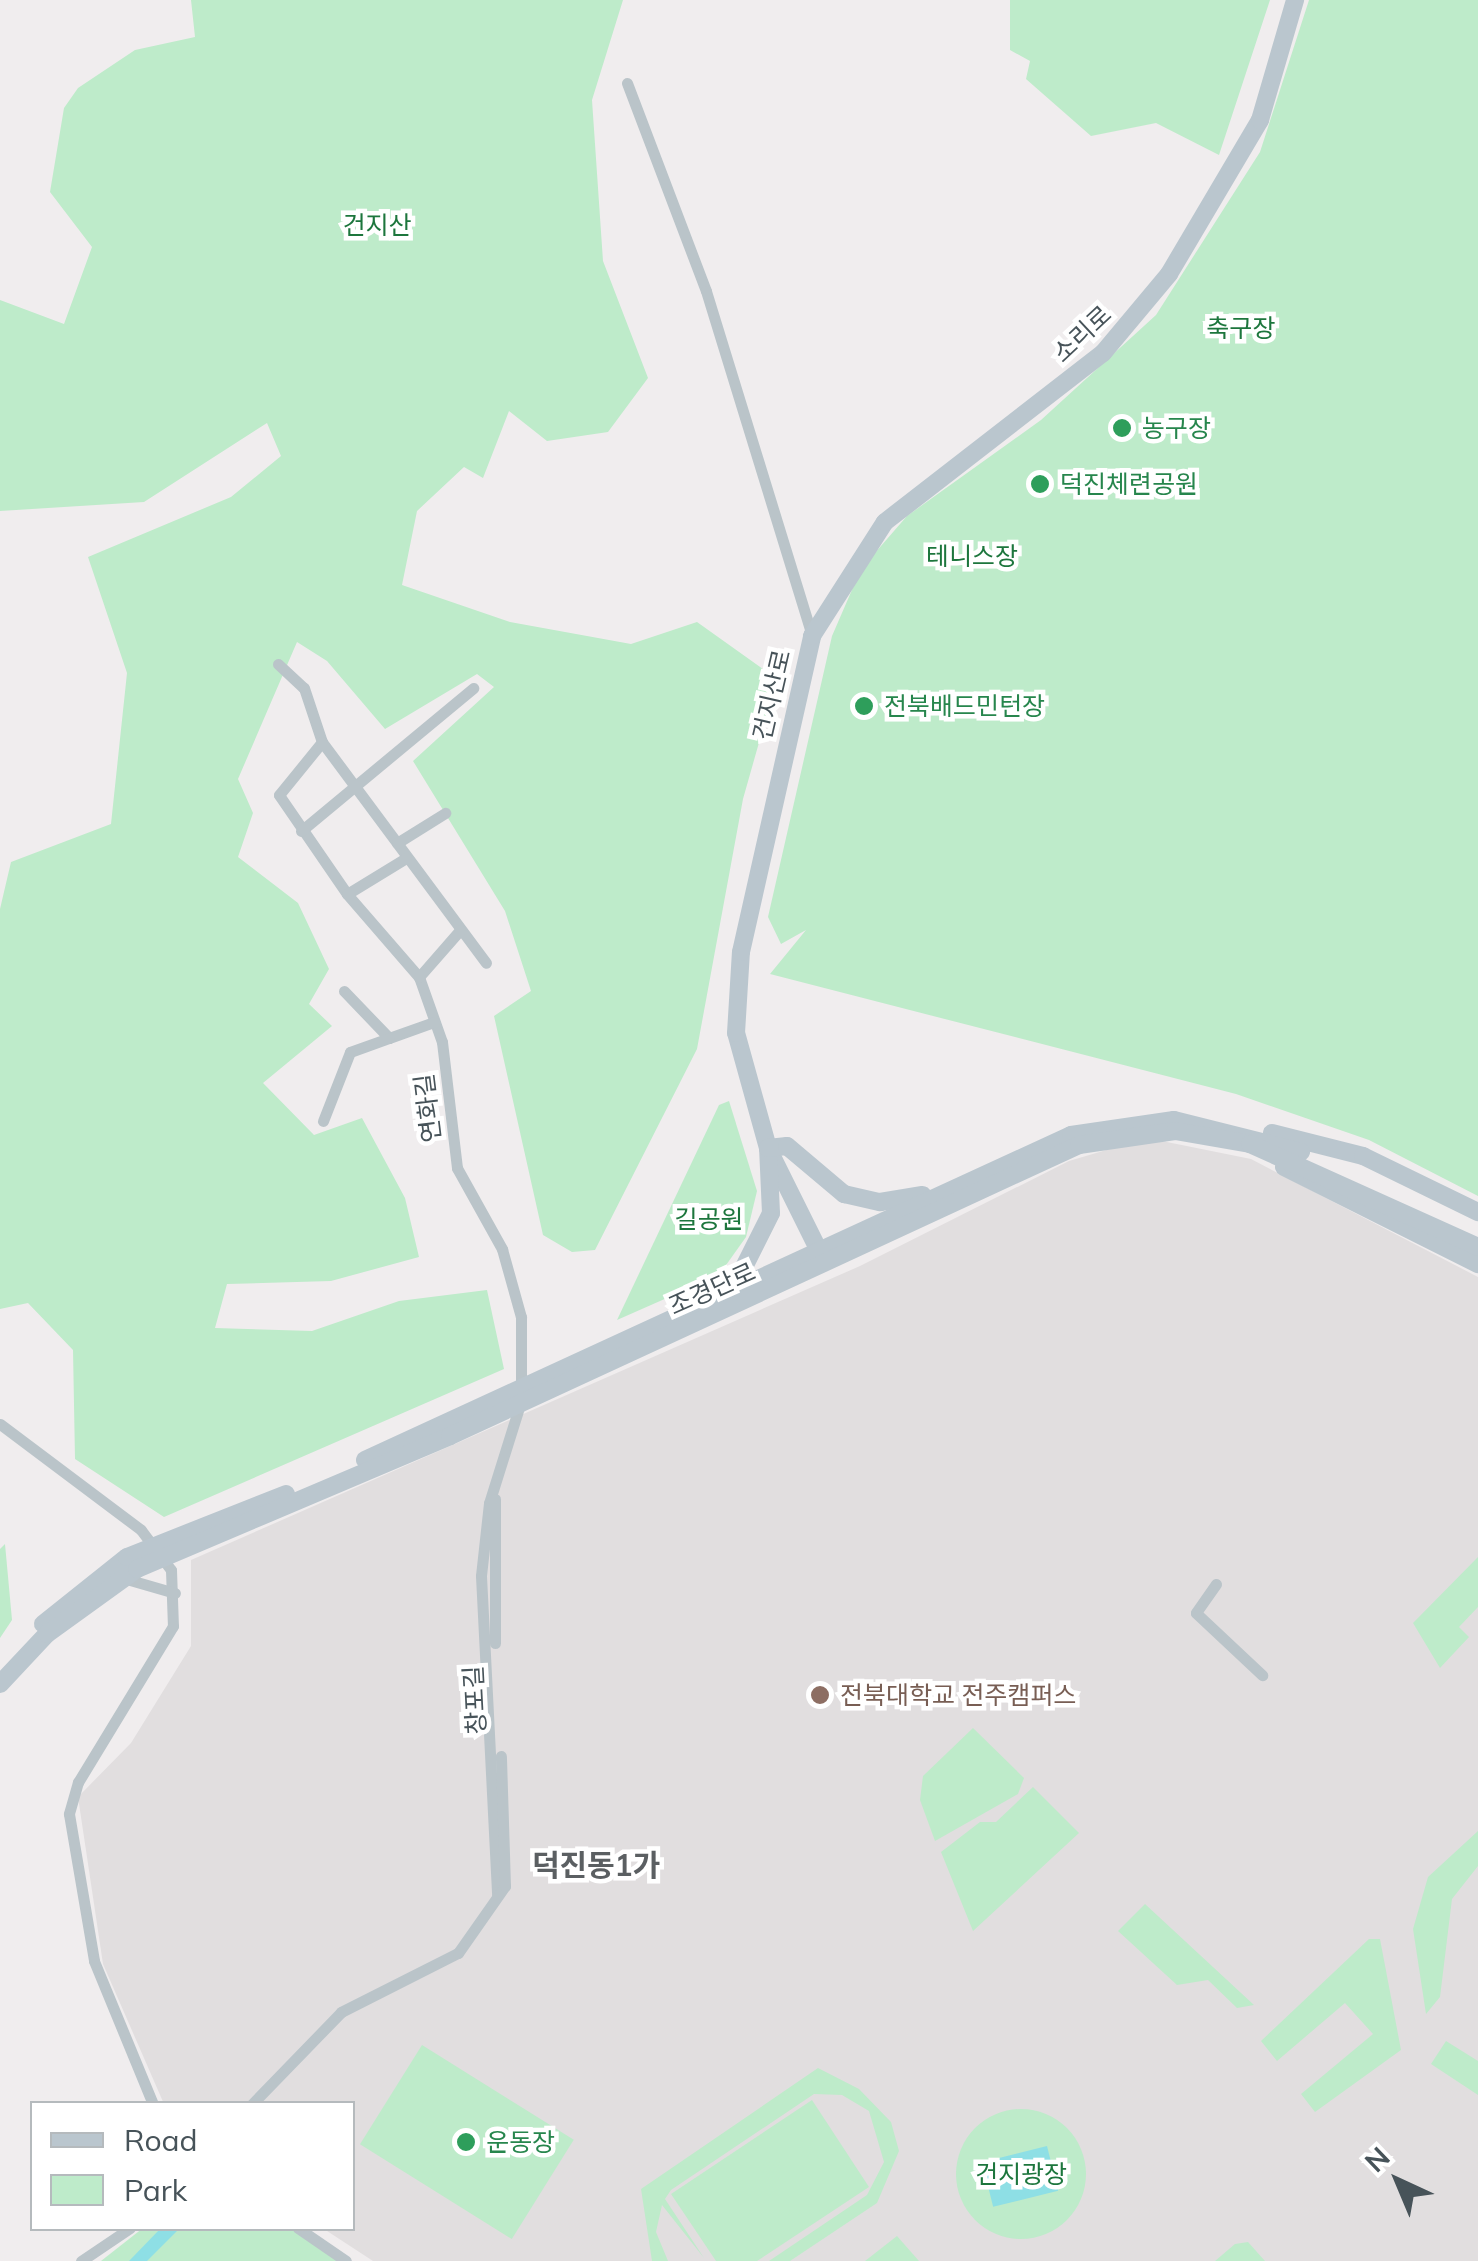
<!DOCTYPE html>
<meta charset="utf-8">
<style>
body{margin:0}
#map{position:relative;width:1478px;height:2261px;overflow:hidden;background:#f0edee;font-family:Mulish,"Noto Sans KR",sans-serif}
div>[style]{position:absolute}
.education>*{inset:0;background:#e1dedf}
.green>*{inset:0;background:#beebca;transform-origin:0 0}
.round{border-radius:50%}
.water>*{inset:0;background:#8edfe5;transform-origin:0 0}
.street>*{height:11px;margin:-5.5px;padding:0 5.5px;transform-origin:5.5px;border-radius:5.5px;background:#bac4c9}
.secondary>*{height:18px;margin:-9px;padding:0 9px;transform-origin:9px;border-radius:9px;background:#bac6ce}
.dots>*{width:28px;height:28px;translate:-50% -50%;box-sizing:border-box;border:5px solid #fff;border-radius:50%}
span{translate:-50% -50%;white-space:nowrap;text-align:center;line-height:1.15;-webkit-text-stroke:9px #fff;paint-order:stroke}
.park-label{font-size:25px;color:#1d763d}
.street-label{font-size:25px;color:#475359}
.leisure-label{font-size:25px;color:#27864d}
.left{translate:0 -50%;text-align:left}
.education-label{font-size:25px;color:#785e54}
.quarter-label{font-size:30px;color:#5b5f62;font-weight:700}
.legend{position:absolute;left:30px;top:2101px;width:325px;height:130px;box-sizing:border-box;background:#fff;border:2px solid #b5babd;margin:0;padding:12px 18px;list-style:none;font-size:30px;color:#475359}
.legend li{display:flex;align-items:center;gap:20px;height:50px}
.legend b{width:50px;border:2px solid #b5babd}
.north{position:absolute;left:1348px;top:2131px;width:100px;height:100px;-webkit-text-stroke:8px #fff;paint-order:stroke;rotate:316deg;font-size:28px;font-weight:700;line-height:40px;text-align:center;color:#475359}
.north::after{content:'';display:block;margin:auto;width:35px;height:45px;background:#475359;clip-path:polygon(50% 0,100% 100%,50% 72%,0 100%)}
</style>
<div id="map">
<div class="education">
<div style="clip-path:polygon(1147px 1138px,1251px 1159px,1478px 1277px,1478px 2261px,373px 2261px,324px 2229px,352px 2228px,352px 2104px,164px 2104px,103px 1964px,78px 1797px,131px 1743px,191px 1646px,191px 1560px,860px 1266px,1069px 1161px)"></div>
</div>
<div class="green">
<div style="clip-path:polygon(191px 0,623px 0,592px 100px,603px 261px,648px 378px,608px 432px,547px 441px,509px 411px,483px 478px,464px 467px,417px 511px,402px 585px,510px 622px,631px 644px,697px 622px,777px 679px,743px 799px,697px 1049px,595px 1250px,572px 1252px,543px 1235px,494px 1016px,531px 991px,505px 911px,413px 761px,494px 687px,477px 674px,385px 729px,327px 661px,297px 642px,238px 779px,253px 813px,238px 857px,298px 903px,329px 969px,309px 1004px,332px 1026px,263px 1083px,314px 1135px,362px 1118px,405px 1198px,419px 1257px,331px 1281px,227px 1284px,215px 1328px,312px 1331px,399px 1301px,487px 1290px,504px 1369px,164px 1517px,75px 1459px,73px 1350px,28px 1303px,0 1309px,0 909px,11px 862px,111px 824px,127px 673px,88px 557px,231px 497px,281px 456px,267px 423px,144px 502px,0 511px,0 300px,64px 324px,92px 247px,50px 192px,64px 108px,78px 88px,135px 50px,195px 37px)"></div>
<div style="clip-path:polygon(1010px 0,1270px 0,1219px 155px,1156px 123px,1091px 136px,1026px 79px,1030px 61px,1010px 50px)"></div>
<div style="clip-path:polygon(1309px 0,1478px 0,1478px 1196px,1369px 1140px,1236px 1094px,770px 974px,806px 930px,781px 944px,768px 917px,832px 636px,861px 569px,907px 516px,1041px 420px,1156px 315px,1260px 152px)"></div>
<div style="clip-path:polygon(729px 1101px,757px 1191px,746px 1237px,719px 1275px,617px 1320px,719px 1105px)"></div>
<div style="clip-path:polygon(5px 1544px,12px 1620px,0 1638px,0 1549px)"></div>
<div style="clip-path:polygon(1478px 1557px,1478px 1607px,1459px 1627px,1469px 1637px,1440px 1668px,1413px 1623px)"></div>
<div style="clip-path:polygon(973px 1728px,1024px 1778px,1018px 1794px,935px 1841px,920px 1800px,923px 1776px)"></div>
<div style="clip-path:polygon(1033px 1787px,1079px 1833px,973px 1931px,941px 1852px,980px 1822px,996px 1822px)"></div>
<div style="clip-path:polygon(1478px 1831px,1478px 1866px,1452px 1899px,1440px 1997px,1426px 2014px,1413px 1929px,1428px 1877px)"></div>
<div style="clip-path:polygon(1145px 1904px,1254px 2005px,1237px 2008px,1208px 1980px,1177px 1985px,1118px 1931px)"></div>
<div style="clip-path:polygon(1369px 1939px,1380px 1939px,1401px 2050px,1315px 2112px,1301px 2094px,1373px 2034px,1345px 2003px,1277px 2061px,1261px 2041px)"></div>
<div style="clip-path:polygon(1446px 2041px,1478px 2061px,1478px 2095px,1431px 2064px)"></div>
<div style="left:422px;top:2045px;width:179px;height:117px;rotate:32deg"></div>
<div style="clip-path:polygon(818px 2068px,859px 2089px,891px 2122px,899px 2151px,877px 2203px,790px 2261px,769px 2261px,867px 2195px,884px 2162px,869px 2111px,842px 2095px,814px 2094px,671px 2190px,665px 2199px,704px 2258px,662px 2205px,656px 2232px,668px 2261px,652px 2261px,641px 2189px)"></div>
<div style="clip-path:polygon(812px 2100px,869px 2187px,757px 2261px,716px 2261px,671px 2194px)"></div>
<div class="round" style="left:956px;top:2109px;width:130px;height:130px"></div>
<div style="clip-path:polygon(143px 2228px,294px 2229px,341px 2261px,101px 2261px)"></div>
<div style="clip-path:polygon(897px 2236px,919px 2261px,865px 2261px)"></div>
<div style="clip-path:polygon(1248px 2242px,1265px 2261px,1215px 2261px,1235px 2244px)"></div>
</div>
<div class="water">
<div style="left:1047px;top:2146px;width:46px;height:67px;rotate:76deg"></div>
<div style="clip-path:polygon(160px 2229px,179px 2229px,147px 2261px,129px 2261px)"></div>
</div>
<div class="street">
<div style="left:627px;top:83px;width:222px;rotate:69.2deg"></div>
<div style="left:706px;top:291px;width:361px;rotate:72.9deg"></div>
<div style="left:278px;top:664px;width:35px;rotate:43deg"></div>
<div style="left:304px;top:688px;width:57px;rotate:71.6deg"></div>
<div style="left:322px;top:742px;width:68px;rotate:129.1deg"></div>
<div style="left:279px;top:795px;width:120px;rotate:55.5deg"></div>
<div style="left:322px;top:742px;width:275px;rotate:53.4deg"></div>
<div style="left:301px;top:831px;width:224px;rotate:-39.7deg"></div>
<div style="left:397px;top:843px;width:57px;rotate:-32deg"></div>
<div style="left:406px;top:858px;width:69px;rotate:148.6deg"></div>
<div style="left:347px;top:894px;width:110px;rotate:49.1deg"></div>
<div style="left:419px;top:977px;width:69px;rotate:70.5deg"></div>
<div style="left:442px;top:1042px;width:127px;rotate:83.2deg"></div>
<div style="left:457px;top:1168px;width:93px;rotate:60.9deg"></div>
<div style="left:502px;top:1249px;width:71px;rotate:74.4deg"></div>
<div style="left:521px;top:1317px;width:84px;rotate:90deg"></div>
<div style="left:521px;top:1401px;width:107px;rotate:107.4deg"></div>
<div style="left:489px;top:1503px;width:73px;rotate:96.3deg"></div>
<div style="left:481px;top:1576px;width:320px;rotate:87.1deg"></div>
<div style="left:419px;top:977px;width:62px;rotate:-48.9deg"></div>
<div style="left:344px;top:991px;width:65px;rotate:46.2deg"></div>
<div style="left:389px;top:1038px;width:48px;rotate:-19.6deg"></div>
<div style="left:323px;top:1121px;width:74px;rotate:-68.6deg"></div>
<div style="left:350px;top:1052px;width:41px;rotate:-19.7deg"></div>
<div style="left:0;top:1424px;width:176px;rotate:36.9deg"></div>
<div style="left:141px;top:1530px;width:50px;rotate:53.1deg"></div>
<div style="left:171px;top:1570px;width:56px;rotate:88deg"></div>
<div style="left:173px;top:1626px;width:183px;rotate:121.3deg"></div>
<div style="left:78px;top:1782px;width:33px;rotate:106deg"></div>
<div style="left:69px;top:1814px;width:149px;rotate:80.3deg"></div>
<div style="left:94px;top:1961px;width:155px;rotate:67.6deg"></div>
<div style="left:123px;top:1578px;width:54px;rotate:16.1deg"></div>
<div style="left:1216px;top:1584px;width:35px;rotate:125deg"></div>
<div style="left:1196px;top:1613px;width:91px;rotate:43.2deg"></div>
<div style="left:495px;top:1643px;width:144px;rotate:-90deg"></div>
<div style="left:252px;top:2104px;width:128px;rotate:-45.9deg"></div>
<div style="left:341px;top:2012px;width:131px;rotate:-26.8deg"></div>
<div style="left:458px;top:1953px;width:82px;rotate:-55deg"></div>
<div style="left:505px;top:1886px;width:130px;rotate:-91.8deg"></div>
<div style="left:298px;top:2228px;width:58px;rotate:34.5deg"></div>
<div style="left:81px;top:2261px;width:59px;rotate:-34deg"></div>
</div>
<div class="secondary">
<div style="left:1272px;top:1133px;width:94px;rotate:14.2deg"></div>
<div style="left:1363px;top:1156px;width:128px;rotate:26deg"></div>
<div style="left:1284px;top:1167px;width:217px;rotate:26.6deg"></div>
<div style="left:824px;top:1261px;width:126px;rotate:-116.4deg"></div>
<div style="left:768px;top:1148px;width:119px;rotate:-105.5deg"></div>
<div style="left:736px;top:1033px;width:81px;rotate:-86.5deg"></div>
<div style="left:741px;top:952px;width:324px;rotate:-77.3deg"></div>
<div style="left:812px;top:636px;width:135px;rotate:-57.4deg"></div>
<div style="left:885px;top:522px;width:276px;rotate:-37.8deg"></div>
<div style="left:1103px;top:353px;width:103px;rotate:-50.1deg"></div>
<div style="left:1169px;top:274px;width:179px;rotate:-59.4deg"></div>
<div style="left:1260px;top:120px;width:125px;rotate:-73.7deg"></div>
<div style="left:731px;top:1293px;width:89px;rotate:-63.4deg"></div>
<div style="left:771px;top:1213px;width:65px;rotate:-92.6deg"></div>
<div style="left:768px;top:1148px;width:19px;rotate:-6deg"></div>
<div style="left:787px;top:1146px;width:75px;rotate:40.1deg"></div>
<div style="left:844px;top:1194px;width:37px;rotate:13deg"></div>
<div style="left:880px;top:1202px;width:43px;rotate:-9.5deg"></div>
<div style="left:365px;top:1460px;width:777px;rotate:-24.72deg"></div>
<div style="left:1071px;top:1135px;width:104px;rotate:-8.3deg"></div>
<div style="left:1174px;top:1120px;width:131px;rotate:14.1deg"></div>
<div style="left:43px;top:1624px;width:107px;rotate:-38.6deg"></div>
<div style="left:127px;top:1557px;width:171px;rotate:-21.6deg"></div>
<div style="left:0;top:1684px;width:69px;rotate:-46.8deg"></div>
<div style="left:47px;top:1634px;width:111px;rotate:-35.8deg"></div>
<div style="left:137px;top:1569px;width:340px;rotate:-23deg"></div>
<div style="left:450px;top:1436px;width:693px;rotate:-24.83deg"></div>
<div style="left:1079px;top:1145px;width:97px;rotate:-8.3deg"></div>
<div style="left:1175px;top:1131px;width:76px;rotate:9.8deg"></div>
<div style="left:1250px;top:1144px;width:250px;rotate:24.3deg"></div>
</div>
<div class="dots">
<div style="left:1122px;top:428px;background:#2e9e5b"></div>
<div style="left:1040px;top:484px;background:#2e9e5b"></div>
<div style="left:864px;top:706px;background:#2e9e5b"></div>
<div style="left:820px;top:1695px;background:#8d6e63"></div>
<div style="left:466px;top:2142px;background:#2e9e5b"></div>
</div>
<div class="park-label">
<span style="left:377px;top:225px">건지산</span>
<span style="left:1241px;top:328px">축구장</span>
<span style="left:972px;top:556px">테니스장</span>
<span style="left:709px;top:1219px">길공원</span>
<span style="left:1021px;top:2174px">건지광장</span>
</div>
<div class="street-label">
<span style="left:1082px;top:334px;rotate:-43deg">소리로</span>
<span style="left:772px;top:695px;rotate:-77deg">건지산로</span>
<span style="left:428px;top:1108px;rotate:-97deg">연화길</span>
<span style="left:712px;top:1289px;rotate:-24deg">조경단로</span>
<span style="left:475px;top:1700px;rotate:-93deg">창포길</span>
</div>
<div class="leisure-label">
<span class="left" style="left:1142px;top:428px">농구장</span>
<span class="left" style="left:1060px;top:484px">덕진체련공원</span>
<span class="left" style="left:884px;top:706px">전북배드민턴장</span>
<span class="left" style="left:486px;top:2142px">운동장</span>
</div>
<div class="education-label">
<span class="left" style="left:840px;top:1695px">전북대학교 전주캠퍼스</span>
</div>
<div class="quarter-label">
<span style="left:596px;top:1865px">덕진동1가</span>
</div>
<ul class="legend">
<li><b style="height:12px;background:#bac6ce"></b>Road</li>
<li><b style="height:28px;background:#beebca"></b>Park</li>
</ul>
<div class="north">N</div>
</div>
